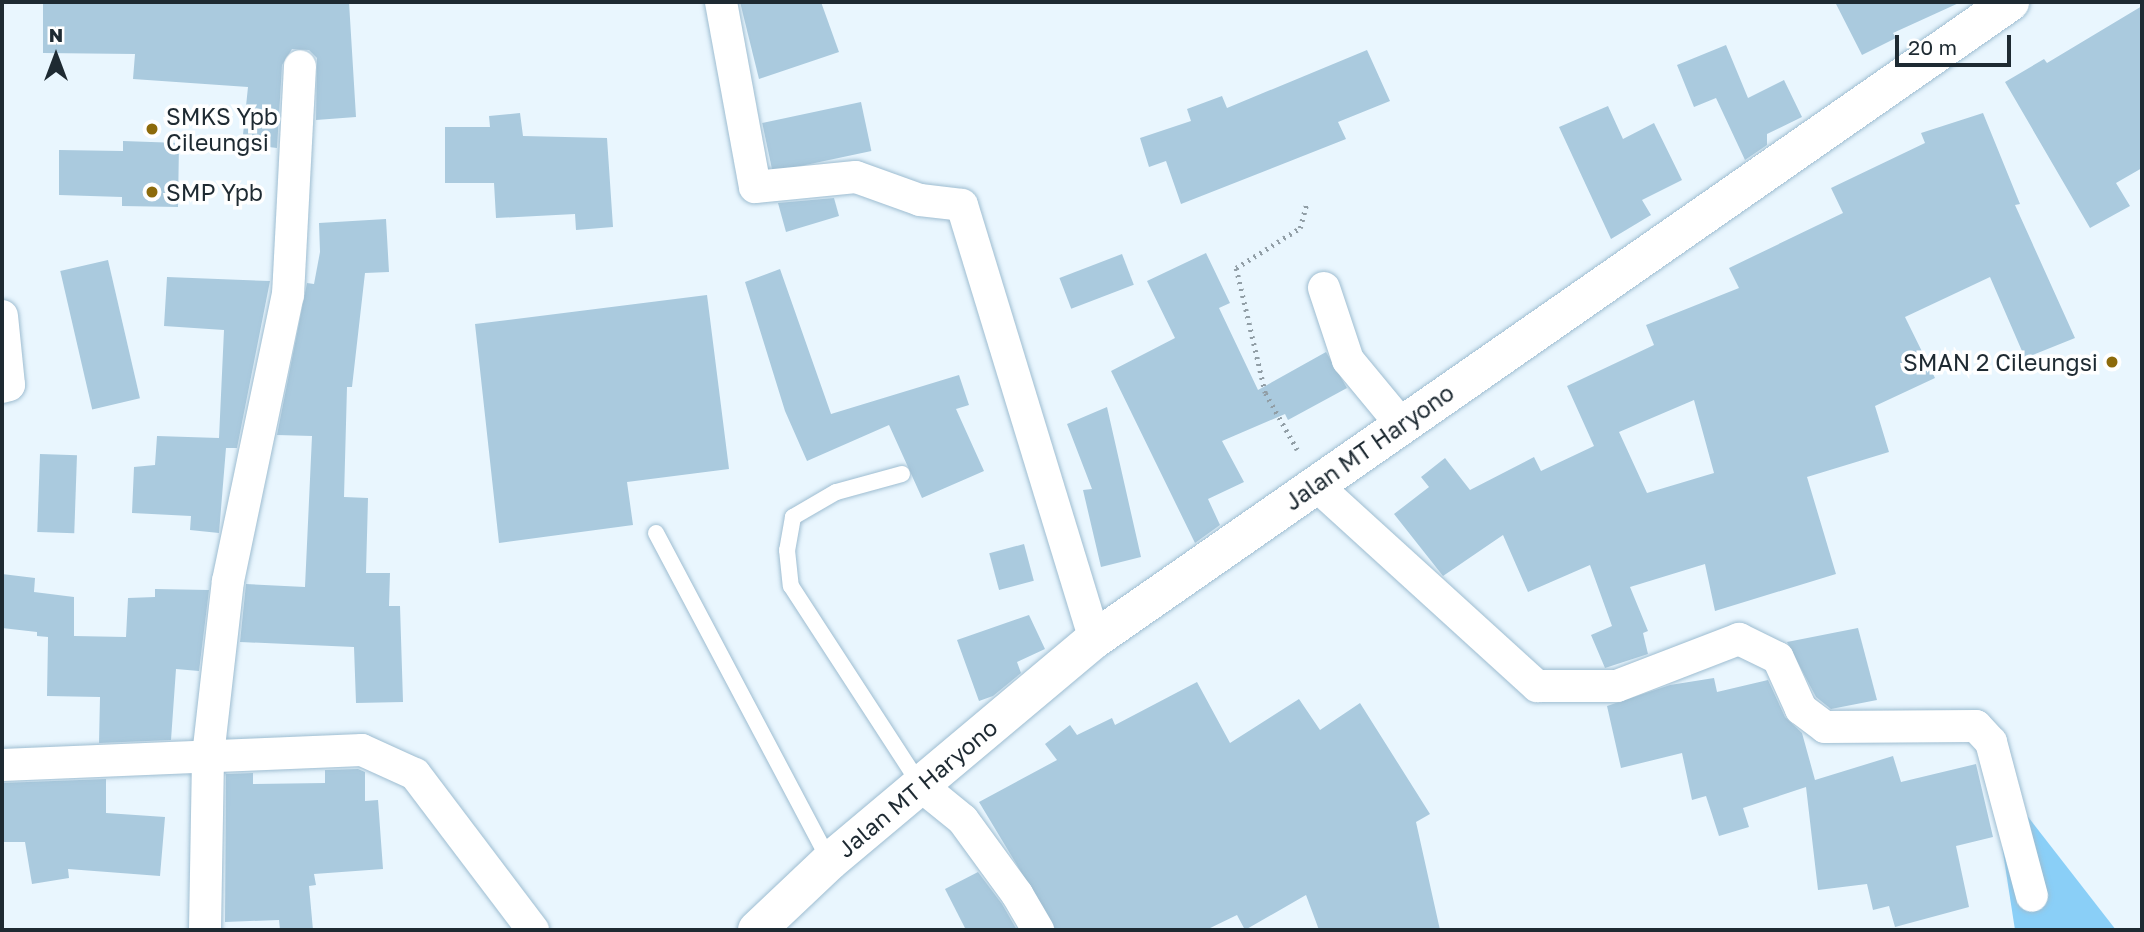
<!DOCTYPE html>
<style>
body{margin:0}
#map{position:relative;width:2144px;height:932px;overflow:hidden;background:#e9f6fe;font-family:"Golos Text",sans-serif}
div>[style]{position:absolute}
.forest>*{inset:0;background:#8acff7}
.building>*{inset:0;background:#aacade;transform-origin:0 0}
.path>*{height:4.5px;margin-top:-2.25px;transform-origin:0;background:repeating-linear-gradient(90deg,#919ea6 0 2px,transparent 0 7px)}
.roads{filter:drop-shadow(0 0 2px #9ebdd1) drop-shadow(0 0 2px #9ebdd1)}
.lane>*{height:16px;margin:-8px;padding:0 8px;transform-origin:8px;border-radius:8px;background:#fff}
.street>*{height:32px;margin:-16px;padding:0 16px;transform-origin:16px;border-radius:16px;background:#fff}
.secondary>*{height:38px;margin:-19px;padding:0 19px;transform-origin:19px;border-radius:19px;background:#fff}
.dots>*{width:19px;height:19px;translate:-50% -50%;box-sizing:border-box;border:4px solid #fff;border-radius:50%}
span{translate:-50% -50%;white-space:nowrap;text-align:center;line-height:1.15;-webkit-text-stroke:7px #fff;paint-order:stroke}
.poi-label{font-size:23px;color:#1e2a32}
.left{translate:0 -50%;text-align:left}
.right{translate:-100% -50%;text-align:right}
.street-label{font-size:23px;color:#1e2a32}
.frame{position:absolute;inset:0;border:4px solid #1e2a32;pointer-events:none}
.north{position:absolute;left:21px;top:21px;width:70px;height:70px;-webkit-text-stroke:5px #fff;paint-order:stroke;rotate:0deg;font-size:19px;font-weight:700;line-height:28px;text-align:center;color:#1e2a32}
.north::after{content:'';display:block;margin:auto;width:24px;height:32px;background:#1e2a32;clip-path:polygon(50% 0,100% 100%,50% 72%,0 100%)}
.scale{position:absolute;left:1895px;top:35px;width:116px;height:32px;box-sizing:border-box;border:4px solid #1e2a32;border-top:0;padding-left:9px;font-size:21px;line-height:24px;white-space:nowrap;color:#1e2a32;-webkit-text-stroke:5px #fff;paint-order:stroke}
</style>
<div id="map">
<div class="forest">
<div style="clip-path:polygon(1990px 768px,2116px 930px,2015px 930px)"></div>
</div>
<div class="building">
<div style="clip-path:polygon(43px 2px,349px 2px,356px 117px,316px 120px,317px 58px,309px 50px,292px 49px,282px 65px,277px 148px,242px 144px,248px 87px,133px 79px,135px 54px,43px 53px)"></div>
<div style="clip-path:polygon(740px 2px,821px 2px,839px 52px,759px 79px)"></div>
<div style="clip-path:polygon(1835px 2px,1961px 2px,1893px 33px,1896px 38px,1862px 55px)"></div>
<div style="clip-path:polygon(2142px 6px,2142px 168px,2116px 183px,2130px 206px,2090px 228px,2005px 82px,2044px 59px,2047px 63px)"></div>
<div style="clip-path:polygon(1726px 45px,1748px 98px,1784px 80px,1802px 117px,1767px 134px,1767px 145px,1745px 160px,1716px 98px,1694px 107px,1677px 65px)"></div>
<div style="clip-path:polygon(1367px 50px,1390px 101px,1338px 122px,1346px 139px,1181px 204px,1166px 161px,1149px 167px,1140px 138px,1191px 121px,1187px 109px,1222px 96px,1227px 108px)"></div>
<div style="left:861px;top:102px;width:50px;height:101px;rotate:78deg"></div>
<div style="clip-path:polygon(1608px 106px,1623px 139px,1654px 123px,1682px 180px,1642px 200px,1651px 215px,1611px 239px,1559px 127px)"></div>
<div style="clip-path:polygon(520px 113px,523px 136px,607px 138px,613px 227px,576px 230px,575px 214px,496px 218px,494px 183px,445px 183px,445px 127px,490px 127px,489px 116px)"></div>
<div style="clip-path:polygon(evenodd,1983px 113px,2020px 204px,2015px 205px,2075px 338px,2025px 358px,1990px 277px,1905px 317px,1935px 378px,1875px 406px,1889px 452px,1807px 477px,1836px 574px,1715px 611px,1705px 564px,1630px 587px,1648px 631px,1643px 633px,1648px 654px,1605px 668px,1591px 635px,1612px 626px,1590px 565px,1528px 592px,1503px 535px,1443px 576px,1394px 514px,1429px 487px,1421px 477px,1445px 458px,1470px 490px,1534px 457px,1541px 471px,1594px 446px,1567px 386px,1654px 345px,1646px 325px,1739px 288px,1729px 268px,1843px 213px,1831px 188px,1925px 143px,1921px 133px,1983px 113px,1694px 400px,1714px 473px,1647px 493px,1619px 432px,1694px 400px)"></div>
<div style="clip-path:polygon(123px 141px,179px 143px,178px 207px,122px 206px,122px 197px,59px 195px,59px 150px,123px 151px)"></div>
<div style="clip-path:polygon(834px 198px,839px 216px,786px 232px,778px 203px)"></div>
<div style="clip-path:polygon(386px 219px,389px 272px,365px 273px,352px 387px,347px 387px,344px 497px,368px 498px,366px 573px,390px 573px,389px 606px,400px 606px,403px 702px,356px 703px,354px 647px,240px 642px,246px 584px,305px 587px,312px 436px,277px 435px,307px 283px,314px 284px,320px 252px,319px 223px)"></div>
<div style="clip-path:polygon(1206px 253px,1230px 303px,1219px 308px,1258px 390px,1326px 352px,1347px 388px,1288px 420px,1285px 414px,1222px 441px,1244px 482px,1208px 499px,1220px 525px,1195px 543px,1111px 371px,1175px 338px,1147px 281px)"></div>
<div style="left:1122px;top:254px;width:33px;height:67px;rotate:69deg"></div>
<div style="left:108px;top:260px;width:142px;height:49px;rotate:77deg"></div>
<div style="clip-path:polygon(780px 269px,831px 414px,959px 375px,969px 405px,956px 409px,984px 471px,922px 498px,889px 425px,807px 461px,785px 411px,745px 282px)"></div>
<div style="clip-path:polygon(167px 277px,270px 281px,237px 448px,226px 448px,219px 533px,190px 530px,191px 516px,132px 513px,134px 467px,155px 465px,157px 436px,219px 438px,224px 330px,164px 326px)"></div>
<div style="clip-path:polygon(707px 295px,729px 469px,627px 482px,633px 525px,499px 543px,475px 324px)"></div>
<div style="clip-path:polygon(1107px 407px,1141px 557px,1101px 567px,1083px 490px,1092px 489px,1067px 424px)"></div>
<div style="left:40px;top:454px;width:37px;height:78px;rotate:2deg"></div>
<div style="left:1024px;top:544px;width:38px;height:36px;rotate:75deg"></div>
<div style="clip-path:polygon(2px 574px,35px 578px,34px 592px,74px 597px,74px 636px,126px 637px,128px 598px,155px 597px,155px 589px,209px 590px,199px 671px,176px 669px,171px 740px,99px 743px,100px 697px,47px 696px,48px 637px,37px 636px,37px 632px,2px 628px)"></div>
<div style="clip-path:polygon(1029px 615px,1045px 649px,1017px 662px,1021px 673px,993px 696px,979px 701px,957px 640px)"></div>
<div style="clip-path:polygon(1858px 628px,1877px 700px,1831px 709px,1816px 697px,1787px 642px)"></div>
<div style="clip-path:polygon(1714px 678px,1717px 692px,1768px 680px,1785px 717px,1802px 733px,1815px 780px,1893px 756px,1901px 782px,1976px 764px,1993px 837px,1956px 846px,1969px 907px,1895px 927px,1889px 906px,1873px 910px,1867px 884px,1818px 890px,1806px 787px,1743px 808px,1749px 827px,1719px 836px,1706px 796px,1692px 800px,1682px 753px,1621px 768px,1607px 706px,1670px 685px)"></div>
<div style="clip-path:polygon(1197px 682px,1230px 743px,1299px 699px,1320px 730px,1360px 703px,1430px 814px,1416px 822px,1440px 930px,1319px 930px,1306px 895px,1245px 930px,1237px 915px,1206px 930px,1056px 930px,979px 802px,1057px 760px,1045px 744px,1070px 725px,1077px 735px,1112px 718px,1115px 725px)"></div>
<div style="clip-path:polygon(358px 769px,365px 772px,365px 801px,378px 800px,383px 869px,314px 874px,316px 885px,309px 886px,313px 930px,280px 930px,279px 920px,225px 922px,226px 774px,253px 773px,253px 784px,325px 783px,325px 770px)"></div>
<div style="clip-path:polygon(106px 779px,106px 813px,165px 817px,160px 876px,68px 869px,69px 878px,32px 884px,25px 842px,2px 842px,2px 783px)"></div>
<div style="clip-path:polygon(978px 872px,1002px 904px,1017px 930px,966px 930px,945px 889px)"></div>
</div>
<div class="path">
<div style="left:1297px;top:450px;width:65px;rotate:-119.3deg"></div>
<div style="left:1265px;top:393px;width:128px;rotate:-103.1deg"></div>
<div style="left:1236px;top:268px;width:75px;rotate:-32deg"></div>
<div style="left:1300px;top:228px;width:27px;rotate:-75deg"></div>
</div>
<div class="roads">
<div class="lane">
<div style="left:902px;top:474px;width:68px;rotate:164.7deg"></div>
<div style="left:836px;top:492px;width:50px;rotate:149.8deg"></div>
<div style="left:793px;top:517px;width:34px;rotate:100deg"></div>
<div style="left:787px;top:550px;width:36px;rotate:84deg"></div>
<div style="left:791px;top:586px;width:237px;rotate:57deg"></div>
<div style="left:656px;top:533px;width:371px;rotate:62.1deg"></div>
</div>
<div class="street">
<div style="left:721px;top:2px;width:188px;rotate:79.6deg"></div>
<div style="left:755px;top:187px;width:101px;rotate:-5.7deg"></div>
<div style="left:856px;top:177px;width:68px;rotate:19.8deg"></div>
<div style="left:920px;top:200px;width:42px;rotate:6.8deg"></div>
<div style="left:962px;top:205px;width:454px;rotate:73deg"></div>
<div style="left:1324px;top:288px;width:76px;rotate:71.6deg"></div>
<div style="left:1348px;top:360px;width:83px;rotate:50.4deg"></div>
<div style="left:2px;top:316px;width:69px;rotate:84.2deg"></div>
<div style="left:9px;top:385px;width:7px;rotate:164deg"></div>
<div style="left:1316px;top:485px;width:299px;rotate:42.3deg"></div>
<div style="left:1537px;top:686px;width:80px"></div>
<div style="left:1617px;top:686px;width:131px;rotate:-21.1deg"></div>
<div style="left:1739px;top:639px;width:43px;rotate:26deg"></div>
<div style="left:1778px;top:658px;width:56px;rotate:65.7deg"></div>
<div style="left:1801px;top:709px;width:30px;rotate:37deg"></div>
<div style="left:1825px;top:727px;width:151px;rotate:-0.4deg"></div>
<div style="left:1976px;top:726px;width:22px;rotate:47deg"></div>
<div style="left:1991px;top:742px;width:159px;rotate:75.1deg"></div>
<div style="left:2px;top:765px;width:360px;rotate:-2.4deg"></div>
<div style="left:362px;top:750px;width:58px;rotate:24.4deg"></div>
<div style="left:415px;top:774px;width:196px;rotate:52.9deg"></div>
<div style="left:920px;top:785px;width:55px;rotate:39.1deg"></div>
<div style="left:963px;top:820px;width:92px;rotate:53.9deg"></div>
<div style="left:1017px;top:894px;width:42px;rotate:59.7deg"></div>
<div style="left:205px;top:930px;width:174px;rotate:-89deg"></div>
<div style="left:208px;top:756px;width:176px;rotate:-83.5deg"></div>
<div style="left:228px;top:581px;width:292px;rotate:-78.2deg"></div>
<div style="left:288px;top:295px;width:229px;rotate:-87deg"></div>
</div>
<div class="secondary">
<div style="left:757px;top:930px;width:100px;rotate:-43.4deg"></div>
<div style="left:830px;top:861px;width:346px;rotate:-40deg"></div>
<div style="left:1095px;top:639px;width:1115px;rotate:-34.84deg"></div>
</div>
</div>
<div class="dots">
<div style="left:152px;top:129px;background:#8c6a0b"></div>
<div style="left:152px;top:192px;background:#8c6a0b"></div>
<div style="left:2112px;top:362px;background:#8c6a0b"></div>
</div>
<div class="poi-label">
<span class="left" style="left:166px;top:129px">SMKS Ypb<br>Cileungsi</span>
<span class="left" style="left:166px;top:192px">SMP Ypb</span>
<span class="right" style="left:2098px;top:362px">SMAN 2 Cileungsi</span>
</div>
<div class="street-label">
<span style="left:1369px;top:447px;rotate:-35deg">Jalan MT Haryono</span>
<span style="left:917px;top:788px;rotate:-40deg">Jalan MT Haryono</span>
</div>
<div class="frame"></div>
<div class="north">N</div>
<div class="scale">20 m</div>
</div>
